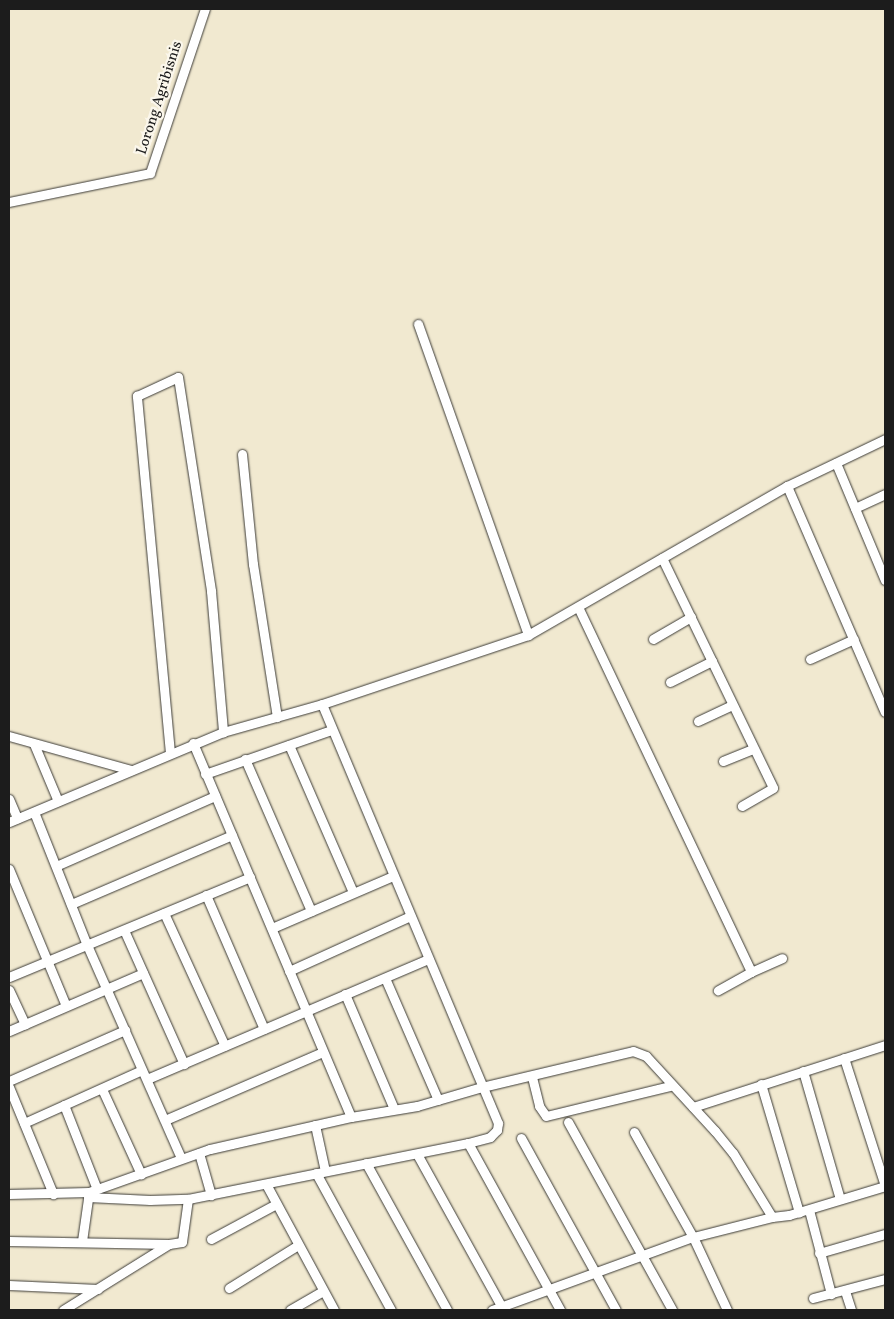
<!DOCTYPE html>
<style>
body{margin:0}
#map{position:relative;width:894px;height:1319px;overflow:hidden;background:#f1e9d0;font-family:Vollkorn,serif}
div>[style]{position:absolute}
.roads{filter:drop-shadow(0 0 1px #3c3b37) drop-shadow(0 0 1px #3c3b37)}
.street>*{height:9px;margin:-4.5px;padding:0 4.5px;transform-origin:4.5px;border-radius:4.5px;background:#fff}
span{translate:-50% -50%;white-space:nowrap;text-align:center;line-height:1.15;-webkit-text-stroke:4.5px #fbf7ec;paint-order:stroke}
.street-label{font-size:15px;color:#1c1c1c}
.frame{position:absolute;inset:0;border:10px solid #1c1c1c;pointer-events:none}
</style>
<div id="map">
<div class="roads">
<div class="street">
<div style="left:9px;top:202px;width:144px;rotate:-11.6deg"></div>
<div style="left:150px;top:173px;width:173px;rotate:-71.5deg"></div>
<div style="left:418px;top:324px;width:330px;rotate:70.5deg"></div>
<div style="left:242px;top:454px;width:111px;rotate:84.3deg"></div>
<div style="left:253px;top:564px;width:155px;rotate:81.1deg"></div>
<div style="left:836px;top:463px;width:127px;rotate:67.3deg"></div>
<div style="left:787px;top:486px;width:246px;rotate:66.6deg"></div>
<div style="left:855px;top:508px;width:33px;rotate:-25deg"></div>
<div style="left:662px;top:558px;width:255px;rotate:64.2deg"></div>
<div style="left:773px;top:788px;width:36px;rotate:150deg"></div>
<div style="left:578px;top:607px;width:404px;rotate:64.6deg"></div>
<div style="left:751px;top:972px;width:38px;rotate:151deg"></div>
<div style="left:653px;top:639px;width:44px;rotate:-30.1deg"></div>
<div style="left:810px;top:659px;width:48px;rotate:-24.4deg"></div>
<div style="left:670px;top:682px;width:47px;rotate:-26.6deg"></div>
<div style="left:698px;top:721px;width:38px;rotate:-25deg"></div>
<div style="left:9px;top:736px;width:127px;rotate:15.6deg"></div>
<div style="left:193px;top:743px;width:406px;rotate:67.1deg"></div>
<div style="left:34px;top:744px;width:62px;rotate:67.2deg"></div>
<div style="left:289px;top:745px;width:160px;rotate:66.5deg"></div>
<div style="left:170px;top:753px;width:359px;rotate:-95.3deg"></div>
<div style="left:137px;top:396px;width:45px;rotate:-24.9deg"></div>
<div style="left:178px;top:377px;width:217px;rotate:81.2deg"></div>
<div style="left:211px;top:591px;width:142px;rotate:85.1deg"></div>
<div style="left:245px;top:759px;width:166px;rotate:66.5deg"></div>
<div style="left:723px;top:761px;width:32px;rotate:-22deg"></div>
<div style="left:205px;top:774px;width:133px;rotate:-19.2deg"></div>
<div style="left:9px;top:799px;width:21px;rotate:67deg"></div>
<div style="left:34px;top:812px;width:143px;rotate:68.3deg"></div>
<div style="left:87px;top:945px;width:233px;rotate:66.2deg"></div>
<div style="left:9px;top:822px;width:232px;rotate:-22.8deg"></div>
<div style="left:223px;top:732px;width:103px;rotate:-15.8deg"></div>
<div style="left:322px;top:704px;width:217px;rotate:-18.5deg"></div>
<div style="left:528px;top:635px;width:299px;rotate:-29.9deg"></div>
<div style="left:787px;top:486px;width:109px;rotate:-25.6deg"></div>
<div style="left:56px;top:866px;width:174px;rotate:-23.8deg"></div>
<div style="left:9px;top:869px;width:148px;rotate:67.4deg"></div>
<div style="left:206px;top:895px;width:146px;rotate:66.6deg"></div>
<div style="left:71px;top:904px;width:175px;rotate:-23.2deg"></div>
<div style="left:164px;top:913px;width:146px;rotate:65.4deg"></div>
<div style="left:272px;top:928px;width:132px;rotate:-23.3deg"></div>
<div style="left:124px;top:930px;width:147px;rotate:65.9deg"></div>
<div style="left:289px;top:971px;width:133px;rotate:-24.4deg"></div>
<div style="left:751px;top:972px;width:34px;rotate:-24deg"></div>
<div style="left:9px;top:977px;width:261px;rotate:-22.5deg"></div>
<div style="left:385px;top:978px;width:133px;rotate:66.5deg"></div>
<div style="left:9px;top:990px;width:38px;rotate:65deg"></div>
<div style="left:345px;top:994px;width:125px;rotate:66.9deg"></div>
<div style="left:9px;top:1031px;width:146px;rotate:-23.4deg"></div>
<div style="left:844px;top:1058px;width:134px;rotate:72.2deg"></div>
<div style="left:803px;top:1071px;width:133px;rotate:73.9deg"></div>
<div style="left:532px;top:1077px;width:30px;rotate:76deg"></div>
<div style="left:539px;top:1106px;width:12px;rotate:55deg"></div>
<div style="left:546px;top:1116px;width:128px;rotate:-13.6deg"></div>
<div style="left:147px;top:1079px;width:306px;rotate:-23.1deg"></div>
<div style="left:9px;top:1081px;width:127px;rotate:-23.7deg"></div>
<div style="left:761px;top:1084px;width:134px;rotate:73.5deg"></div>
<div style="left:9px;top:1087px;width:116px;rotate:67.6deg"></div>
<div style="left:102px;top:1089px;width:94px;rotate:65.4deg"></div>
<div style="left:64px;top:1105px;width:90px;rotate:68.6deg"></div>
<div style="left:693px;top:1107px;width:202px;rotate:-17.9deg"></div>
<div style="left:165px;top:1120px;width:172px;rotate:-23.3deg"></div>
<div style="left:568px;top:1122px;width:215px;rotate:61deg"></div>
<div style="left:24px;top:1123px;width:129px;rotate:-24.2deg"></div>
<div style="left:315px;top:1125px;width:47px;rotate:77.7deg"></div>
<div style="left:634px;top:1132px;width:120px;rotate:60.7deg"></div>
<div style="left:693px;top:1237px;width:81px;rotate:65deg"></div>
<div style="left:521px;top:1138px;width:196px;rotate:61.1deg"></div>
<div style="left:468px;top:1143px;width:191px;rotate:61.1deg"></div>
<div style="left:199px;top:1153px;width:44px;rotate:74.1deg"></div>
<div style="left:417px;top:1154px;width:177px;rotate:61deg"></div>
<div style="left:366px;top:1163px;width:168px;rotate:61.1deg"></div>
<div style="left:316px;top:1173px;width:156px;rotate:61.3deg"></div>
<div style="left:266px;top:1184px;width:143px;rotate:61.6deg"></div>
<div style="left:9px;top:1194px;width:80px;rotate:-1.4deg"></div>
<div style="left:89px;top:1192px;width:128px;rotate:-19.6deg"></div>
<div style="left:210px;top:1149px;width:145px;rotate:-12.8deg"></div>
<div style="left:351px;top:1117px;width:67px;rotate:-9.5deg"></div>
<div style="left:417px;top:1106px;width:68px;rotate:-16.3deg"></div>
<div style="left:482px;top:1087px;width:155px;rotate:-13.4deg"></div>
<div style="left:633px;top:1051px;width:14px;rotate:21deg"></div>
<div style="left:646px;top:1056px;width:102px;rotate:47.4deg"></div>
<div style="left:715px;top:1131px;width:28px;rotate:51deg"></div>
<div style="left:733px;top:1153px;width:75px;rotate:58.6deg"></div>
<div style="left:772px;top:1217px;width:17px;rotate:-7deg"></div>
<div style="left:789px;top:1215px;width:100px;rotate:-16.8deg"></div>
<div style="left:88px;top:1197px;width:62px;rotate:2.8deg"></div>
<div style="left:150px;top:1200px;width:38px;rotate:-2deg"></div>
<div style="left:188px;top:1199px;width:286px;rotate:-11.3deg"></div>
<div style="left:468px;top:1143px;width:23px;rotate:-15deg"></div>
<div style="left:490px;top:1137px;width:10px;rotate:-45deg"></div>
<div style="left:497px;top:1130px;width:7px;rotate:-82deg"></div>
<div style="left:498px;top:1123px;width:454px;rotate:-112.8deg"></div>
<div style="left:809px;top:1210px;width:87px;rotate:75.3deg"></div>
<div style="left:211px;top:1239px;width:74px;rotate:-28.3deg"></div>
<div style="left:9px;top:1241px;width:160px;rotate:1.1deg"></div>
<div style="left:82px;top:1241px;width:49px;rotate:-81.9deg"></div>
<div style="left:819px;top:1253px;width:69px;rotate:-16.1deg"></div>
<div style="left:9px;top:1285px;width:89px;rotate:2.6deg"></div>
<div style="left:229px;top:1288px;width:81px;rotate:-31.9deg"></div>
<div style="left:845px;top:1291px;width:20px;rotate:72deg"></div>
<div style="left:813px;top:1298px;width:74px;rotate:-14.8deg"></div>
<div style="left:63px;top:1310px;width:125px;rotate:-31.9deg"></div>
<div style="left:169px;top:1244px;width:13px;rotate:-9deg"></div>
<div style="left:182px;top:1242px;width:43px;rotate:-82.1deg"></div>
<div style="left:290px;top:1310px;width:38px;rotate:-30deg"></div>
<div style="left:492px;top:1310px;width:214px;rotate:-20deg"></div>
<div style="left:693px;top:1237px;width:81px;rotate:-14.2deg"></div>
</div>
</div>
<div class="street-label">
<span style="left:160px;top:98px;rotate:-72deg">Lorong Agribisnis</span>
</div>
<div class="frame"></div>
</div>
